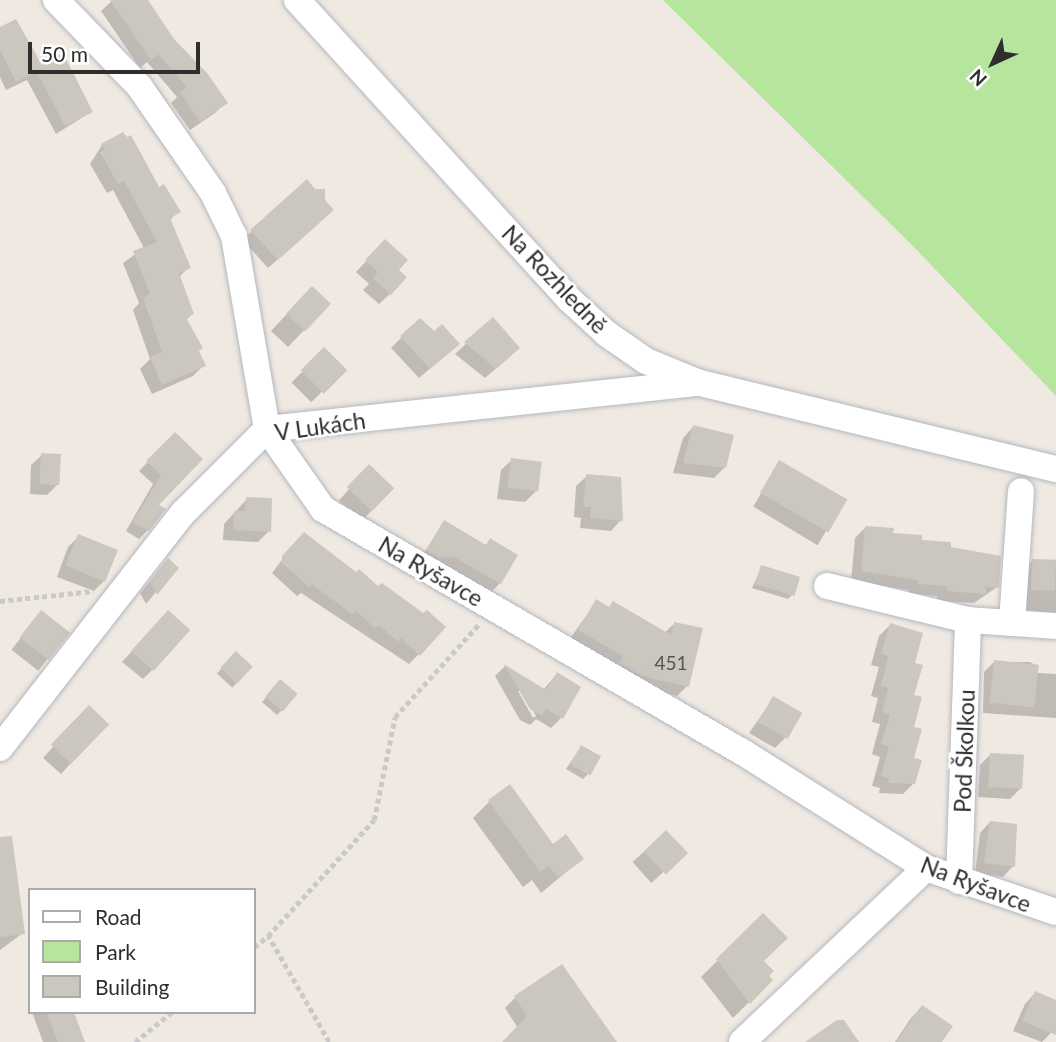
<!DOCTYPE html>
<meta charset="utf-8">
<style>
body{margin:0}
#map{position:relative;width:1056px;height:1042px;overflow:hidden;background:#efe9e1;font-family:Lato,sans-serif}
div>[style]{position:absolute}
.green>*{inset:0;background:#b6e59e}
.shadow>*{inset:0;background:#0003;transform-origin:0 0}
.building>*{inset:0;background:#cbc7bf;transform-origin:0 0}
.path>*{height:4.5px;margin-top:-2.25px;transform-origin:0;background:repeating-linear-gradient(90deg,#c9c9c9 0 5px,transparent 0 8.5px)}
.roads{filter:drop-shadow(0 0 2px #b4b7c1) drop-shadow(0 0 2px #b4b7c1)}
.minor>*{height:26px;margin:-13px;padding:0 13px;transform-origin:13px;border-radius:13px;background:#fff}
span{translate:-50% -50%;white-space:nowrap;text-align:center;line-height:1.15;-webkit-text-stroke:5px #fff;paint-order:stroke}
.number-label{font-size:19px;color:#555452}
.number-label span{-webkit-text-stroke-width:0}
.street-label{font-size:23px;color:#2e2e2e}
.legend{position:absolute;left:28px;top:888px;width:228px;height:126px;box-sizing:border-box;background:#fff;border:2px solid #ababab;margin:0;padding:9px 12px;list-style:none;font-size:21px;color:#2e2e2e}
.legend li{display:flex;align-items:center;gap:14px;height:35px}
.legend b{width:35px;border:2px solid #ababab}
.north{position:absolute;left:958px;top:28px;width:70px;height:70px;-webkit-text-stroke:5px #fff;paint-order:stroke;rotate:225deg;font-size:19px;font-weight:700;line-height:28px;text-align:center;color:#2e2e2e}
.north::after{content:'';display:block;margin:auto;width:24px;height:32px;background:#2e2e2e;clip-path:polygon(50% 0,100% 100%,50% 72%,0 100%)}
.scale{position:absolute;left:28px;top:42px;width:172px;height:32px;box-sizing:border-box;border:4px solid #2e2e2e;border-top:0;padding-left:9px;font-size:21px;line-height:24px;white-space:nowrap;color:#2e2e2e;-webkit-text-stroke:5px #fff;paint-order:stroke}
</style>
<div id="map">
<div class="green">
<div style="clip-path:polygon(663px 0,1056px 0,1056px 396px,912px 245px)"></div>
</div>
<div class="shadow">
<div style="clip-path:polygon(113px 0,145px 0,172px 40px,225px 103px,215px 113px,190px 130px,171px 103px,177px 97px,147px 62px,140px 68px,101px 11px)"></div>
<div style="clip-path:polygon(16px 21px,41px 67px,91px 112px,56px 134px,27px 80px,6px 90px,0 77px,0 29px)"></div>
<div style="clip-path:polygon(102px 145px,178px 212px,169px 221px,189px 267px,179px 277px,192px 314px,186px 320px,204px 365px,193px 376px,152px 394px,140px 369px,150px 359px,133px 310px,139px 303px,123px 263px,144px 248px,113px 190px,107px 193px,90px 164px)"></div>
<div style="clip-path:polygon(323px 219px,268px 268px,243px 240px,252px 231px)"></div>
<div style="clip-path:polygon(385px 241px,396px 270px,390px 294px,379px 304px,363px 290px,369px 284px,356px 272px)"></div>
<div style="clip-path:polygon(296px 304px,329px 304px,288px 347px,271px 331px)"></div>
<div style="clip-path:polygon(493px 319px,508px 358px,485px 378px,455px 354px)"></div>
<div style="clip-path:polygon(402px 337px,447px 354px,419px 378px,391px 348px)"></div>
<div style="left:324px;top:350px;width:28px;height:46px;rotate:45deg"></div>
<div style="clip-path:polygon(693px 427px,725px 467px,714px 478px,673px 473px,683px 438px)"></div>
<div style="clip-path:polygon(175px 434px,148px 530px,139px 539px,126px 531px,153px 484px,139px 471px)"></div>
<div style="clip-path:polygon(42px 455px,58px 484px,47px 495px,30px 494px,31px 465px)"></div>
<div style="clip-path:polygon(512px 460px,536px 491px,525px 502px,497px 499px,501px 470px)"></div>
<div style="left:780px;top:462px;width:75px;height:52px;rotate:31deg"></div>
<div style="left:369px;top:467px;width:31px;height:45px;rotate:42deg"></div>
<div style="clip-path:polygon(587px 476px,621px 520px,611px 531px,580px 528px,581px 518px,574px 517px,576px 486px)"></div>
<div style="clip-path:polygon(247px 499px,269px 531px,258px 542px,223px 540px,224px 524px)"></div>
<div style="clip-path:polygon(445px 522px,485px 546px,491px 540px,500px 583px,491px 592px,419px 560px)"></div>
<div style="clip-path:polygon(865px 528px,949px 549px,997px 587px,974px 603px,937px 601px,937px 596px,908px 594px,909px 590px,851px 581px,855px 538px)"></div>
<div style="clip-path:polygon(79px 536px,104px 581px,94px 591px,57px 577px,68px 547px)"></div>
<div style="clip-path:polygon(294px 544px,378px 589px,419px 654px,409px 664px,301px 593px,297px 596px,272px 573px)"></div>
<div style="clip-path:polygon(1033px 560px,1056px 562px,1056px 614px,1022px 612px,1022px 571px)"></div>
<div style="clip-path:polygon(168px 561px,176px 568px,146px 604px,140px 593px)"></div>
<div style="clip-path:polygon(762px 567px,793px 594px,788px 599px,752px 588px)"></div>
<div style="clip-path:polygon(596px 602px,664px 633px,674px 624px,687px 686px,677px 696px,632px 685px,569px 640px)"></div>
<div style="left:41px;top:612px;width:34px;height:48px;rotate:38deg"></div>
<div style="clip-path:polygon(158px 623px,153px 669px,143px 679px,122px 662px)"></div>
<div style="clip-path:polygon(890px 625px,913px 664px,914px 783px,903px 794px,879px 793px,880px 788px,872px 786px,880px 757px,872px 754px,880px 724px,872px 722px,878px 698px,871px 696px,879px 667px,871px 665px,879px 636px)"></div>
<div style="left:236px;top:653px;width:21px;height:28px;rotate:43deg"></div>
<div style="clip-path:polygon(994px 662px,1030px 662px,1037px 666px,1037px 673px,1056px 674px,1056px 718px,983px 713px,984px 672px)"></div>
<div style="clip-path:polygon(evenodd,505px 666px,543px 690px,557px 674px,561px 718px,551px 728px,536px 719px,530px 725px,520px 720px,495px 676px,505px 666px,518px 691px,522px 691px,536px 716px,533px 718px,518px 691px)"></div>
<div style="clip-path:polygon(276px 686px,282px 710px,277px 715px,262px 702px)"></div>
<div style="clip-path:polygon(773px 699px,785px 738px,775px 748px,749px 733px)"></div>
<div style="clip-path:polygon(79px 718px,71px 763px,61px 774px,43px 758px)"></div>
<div style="clip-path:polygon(581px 747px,588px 774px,583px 779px,566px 769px)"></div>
<div style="clip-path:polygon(990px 755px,1020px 789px,1010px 799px,978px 797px,980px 765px)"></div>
<div style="clip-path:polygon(489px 802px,553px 846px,582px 859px,541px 893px,532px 880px,523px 887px,473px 818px)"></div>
<div style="clip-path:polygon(990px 822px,1013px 866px,1003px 877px,975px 873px,980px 833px)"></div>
<div style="left:666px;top:832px;width:28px;height:45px;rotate:48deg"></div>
<div style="clip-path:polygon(0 840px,23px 933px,0 950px)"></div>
<div style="clip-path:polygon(763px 915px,761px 961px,771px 980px,733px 1018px,701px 977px)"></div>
<div style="clip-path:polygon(1035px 993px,1056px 1002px,1051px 1033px,1042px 1042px,1013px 1031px,1025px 1004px)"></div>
<div style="clip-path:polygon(515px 998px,606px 1042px,504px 1042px,518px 1028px,505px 1008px)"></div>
<div style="clip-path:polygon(922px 1007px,940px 1042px,895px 1042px,911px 1018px)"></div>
<div style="clip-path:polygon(32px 1012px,72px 1012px,83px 1042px,43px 1042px)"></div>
</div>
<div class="building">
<div style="clip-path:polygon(110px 0,148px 0,174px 39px,207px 73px,228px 103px,200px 122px,180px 92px,187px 87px,158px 54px,151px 60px)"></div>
<div style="clip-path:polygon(16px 19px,42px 65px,63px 53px,93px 112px,65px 126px,37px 72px,16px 82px,0 50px,0 27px)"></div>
<div style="clip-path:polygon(123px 132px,127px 137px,131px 135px,159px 187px,164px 184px,181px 212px,170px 218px,191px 268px,179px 273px,194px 314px,186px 318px,203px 348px,199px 351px,206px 366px,162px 385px,150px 357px,162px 352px,143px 298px,150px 294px,133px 251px,157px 242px,124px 181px,118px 184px,100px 152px,105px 149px,101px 144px)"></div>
<div style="clip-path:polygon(307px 179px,315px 189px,325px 189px,325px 200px,334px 210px,278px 260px,250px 230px)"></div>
<div style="clip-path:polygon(385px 239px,408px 260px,399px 270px,407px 277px,391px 295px,373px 278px,378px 272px,365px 260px)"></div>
<div style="left:312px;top:286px;width:26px;height:38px;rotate:43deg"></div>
<div style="clip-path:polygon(493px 317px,520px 348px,496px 369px,464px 342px)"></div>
<div style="clip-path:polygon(420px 318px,434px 331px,442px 324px,460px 344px,430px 369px,400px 336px)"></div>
<div style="left:324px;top:347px;width:33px;height:33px;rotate:45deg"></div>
<div style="clip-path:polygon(693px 425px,734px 435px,726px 468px,683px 463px)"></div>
<div style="clip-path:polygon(175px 432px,203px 459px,159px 505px,166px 509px,149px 531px,133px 522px,161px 475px,146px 461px)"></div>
<div style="left:41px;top:453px;width:20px;height:31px;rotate:3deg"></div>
<div style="left:511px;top:458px;width:31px;height:30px;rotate:7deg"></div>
<div style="left:779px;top:460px;width:79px;height:38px;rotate:30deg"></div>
<div style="left:369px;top:464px;width:35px;height:32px;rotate:44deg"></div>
<div style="clip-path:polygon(586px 474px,621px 477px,623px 521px,590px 518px,591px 507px,583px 507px)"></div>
<div style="clip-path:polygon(246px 497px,272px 498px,271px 532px,233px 530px,234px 511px,245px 511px)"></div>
<div style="clip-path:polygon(444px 520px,486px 545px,490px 538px,518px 555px,501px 584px,454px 557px,439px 558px,426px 550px)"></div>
<div style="clip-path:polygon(865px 526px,894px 528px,893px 533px,922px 535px,922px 540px,951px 542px,951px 547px,1001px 556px,999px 588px,986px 587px,986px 594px,947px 591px,947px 586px,918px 584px,918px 580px,861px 571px)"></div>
<div style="clip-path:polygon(304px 532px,356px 572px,359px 569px,378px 586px,382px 583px,423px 613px,427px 610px,446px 627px,420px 656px,401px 638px,398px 642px,379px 625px,375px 628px,356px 611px,353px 615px,312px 584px,309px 587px,282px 563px,282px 556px)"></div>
<div style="left:78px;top:534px;width:43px;height:34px;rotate:22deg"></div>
<div style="clip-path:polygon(168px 558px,179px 568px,157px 595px,150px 581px)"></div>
<div style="left:1032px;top:559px;width:24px;height:31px;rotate:2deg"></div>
<div style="left:761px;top:565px;width:41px;height:20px;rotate:17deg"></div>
<div style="clip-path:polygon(596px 599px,609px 607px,613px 601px,671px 635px,674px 622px,703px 628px,689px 687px,642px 676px,619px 663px,623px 656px,578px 630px)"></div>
<div style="left:41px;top:610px;width:37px;height:35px;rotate:38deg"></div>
<div style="left:168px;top:610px;width:30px;height:55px;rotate:42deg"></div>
<div style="clip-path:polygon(890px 623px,923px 633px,915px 663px,923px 665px,914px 695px,922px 697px,914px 727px,922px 729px,914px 758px,922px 760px,915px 784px,888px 783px,889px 778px,881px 776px,889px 746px,881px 744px,890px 714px,882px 712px,888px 688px,881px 686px,888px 656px,881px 654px)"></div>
<div style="left:236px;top:651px;width:23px;height:23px;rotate:43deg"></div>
<div style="left:994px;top:660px;width:45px;height:43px;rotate:6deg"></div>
<div style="clip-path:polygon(504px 664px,546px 690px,557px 672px,581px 687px,563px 719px,546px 709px,542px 716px,530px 709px)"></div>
<div style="left:280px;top:679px;width:23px;height:23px;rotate:40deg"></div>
<div style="left:773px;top:696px;width:34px;height:30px;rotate:30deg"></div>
<div style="left:89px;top:705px;width:28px;height:55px;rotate:44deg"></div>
<div style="left:581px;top:745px;width:23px;height:22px;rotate:29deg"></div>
<div style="left:990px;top:753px;width:34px;height:34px;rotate:3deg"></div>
<div style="clip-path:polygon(510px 784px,553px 844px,566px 834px,584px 859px,558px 878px,549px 866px,540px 872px,488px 800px)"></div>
<div style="clip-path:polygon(990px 821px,1017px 824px,1015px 867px,984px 863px)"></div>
<div style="left:666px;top:830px;width:32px;height:31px;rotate:46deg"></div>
<div style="clip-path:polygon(12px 836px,25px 934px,0 937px,0 837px)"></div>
<div style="clip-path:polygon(763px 913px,788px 938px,764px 961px,774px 971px,769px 976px,773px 980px,750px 1004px,716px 959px)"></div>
<div style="clip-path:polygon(562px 964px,617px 1042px,502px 1042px,527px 1016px,514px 996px)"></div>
<div style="clip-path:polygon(1035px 991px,1056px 1000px,1056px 1035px,1022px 1021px)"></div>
<div style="clip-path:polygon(922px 1005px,953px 1026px,942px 1042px,896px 1042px)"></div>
<div style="clip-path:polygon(46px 1012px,74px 1012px,85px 1042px,58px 1042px)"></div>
<div style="clip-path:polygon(837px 1020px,844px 1020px,859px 1042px,805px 1042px)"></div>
</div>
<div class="path">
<div style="left:0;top:601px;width:94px;rotate:-6.1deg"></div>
<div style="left:254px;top:947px;width:18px;rotate:-38deg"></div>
<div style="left:135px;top:1042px;width:48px;rotate:-39deg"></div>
<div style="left:329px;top:1042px;width:122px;rotate:-119.9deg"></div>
<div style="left:268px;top:936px;width:157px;rotate:-47.6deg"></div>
<div style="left:374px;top:820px;width:105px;rotate:-78.5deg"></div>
<div style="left:395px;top:717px;width:125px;rotate:-47.9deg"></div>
</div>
<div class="roads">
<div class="minor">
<div style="left:56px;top:0;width:120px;rotate:46deg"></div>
<div style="left:139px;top:86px;width:130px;rotate:55.3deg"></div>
<div style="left:213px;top:193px;width:48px;rotate:64deg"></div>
<div style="left:234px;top:236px;width:196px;rotate:80.3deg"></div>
<div style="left:267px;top:429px;width:98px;rotate:55deg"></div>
<div style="left:323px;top:509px;width:487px;rotate:30.1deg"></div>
<div style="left:744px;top:753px;width:215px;rotate:32.3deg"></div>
<div style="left:926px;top:868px;width:137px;rotate:18.7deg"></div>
<div style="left:297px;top:0;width:404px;rotate:47.7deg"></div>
<div style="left:569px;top:299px;width:52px;rotate:42.6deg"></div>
<div style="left:607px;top:334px;width:47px;rotate:34.7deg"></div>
<div style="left:646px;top:361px;width:58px;rotate:22.2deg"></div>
<div style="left:700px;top:383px;width:366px;rotate:13.6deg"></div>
<div style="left:827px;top:586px;width:145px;rotate:13.6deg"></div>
<div style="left:1012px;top:623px;width:132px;rotate:-86.1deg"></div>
<div style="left:0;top:748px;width:299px;rotate:-52.1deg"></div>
<div style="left:184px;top:512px;width:117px;rotate:-45deg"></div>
<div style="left:267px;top:429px;width:430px;rotate:-6.1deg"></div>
<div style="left:959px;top:881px;width:261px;rotate:-88deg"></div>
<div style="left:968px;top:620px;width:88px;rotate:3.9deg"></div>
<div style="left:742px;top:1042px;width:253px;rotate:-43.4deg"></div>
</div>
</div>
<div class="number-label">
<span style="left:671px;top:663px">451</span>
</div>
<div class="street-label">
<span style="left:555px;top:279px;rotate:46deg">Na Rozhledně</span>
<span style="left:320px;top:426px;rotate:-8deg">V Lukách</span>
<span style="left:431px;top:571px;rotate:30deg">Na Ryšavce</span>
<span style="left:964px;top:751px;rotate:-88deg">Pod Školkou</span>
<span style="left:976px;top:884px;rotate:21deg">Na Ryšavce</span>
</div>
<ul class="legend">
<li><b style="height:9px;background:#fff"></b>Road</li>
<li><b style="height:19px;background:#b6e59e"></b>Park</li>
<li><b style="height:19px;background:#cbc7bf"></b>Building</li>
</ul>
<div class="north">N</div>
<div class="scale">50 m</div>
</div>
